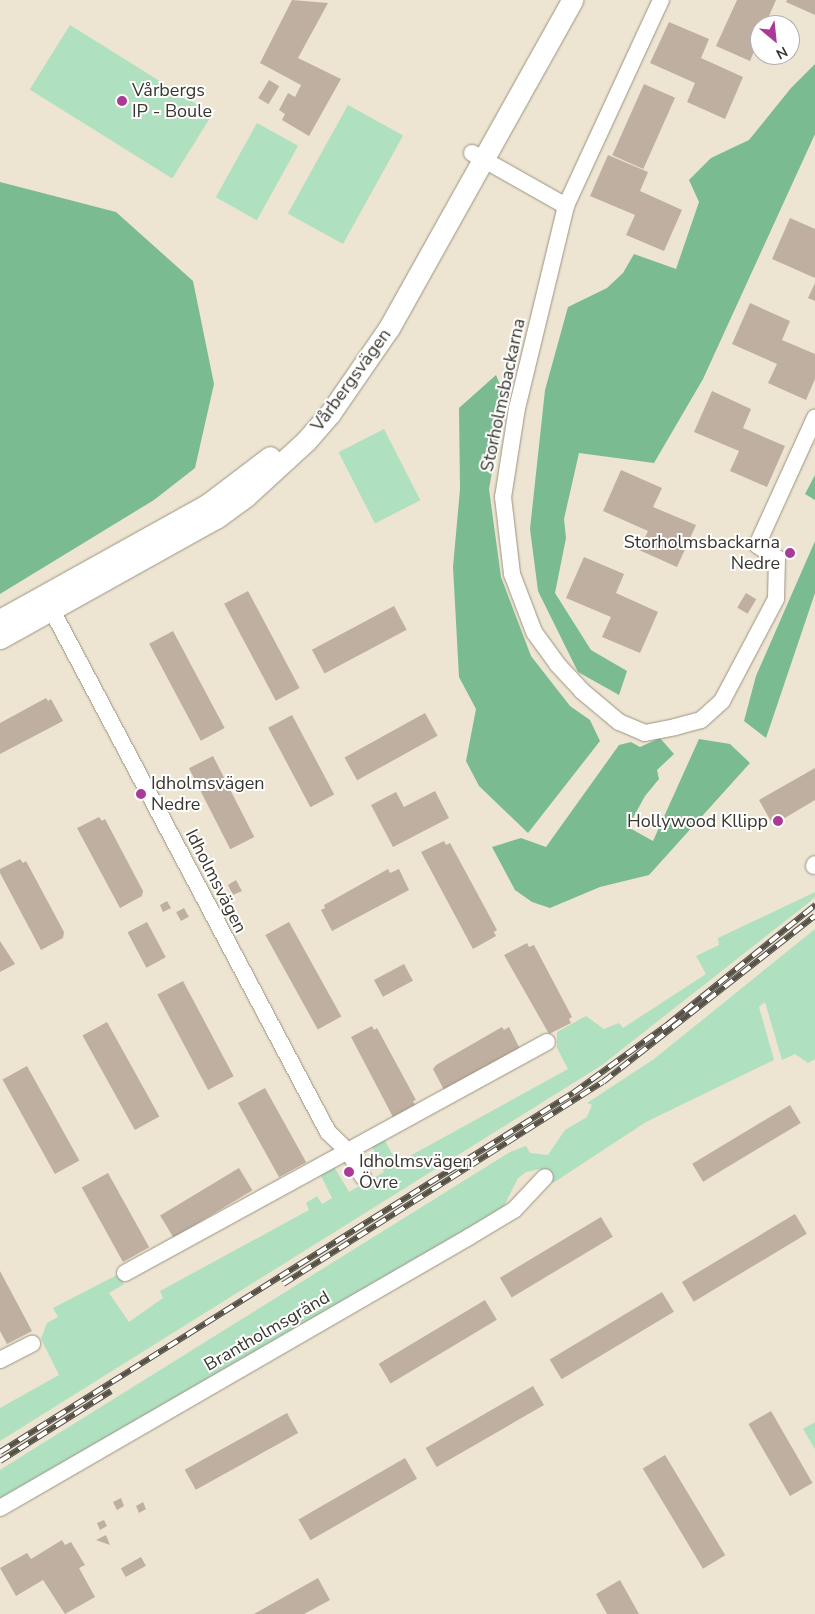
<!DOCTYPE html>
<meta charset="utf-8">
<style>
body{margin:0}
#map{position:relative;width:815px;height:1614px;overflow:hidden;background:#ede5d1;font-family:"Nunito Sans",sans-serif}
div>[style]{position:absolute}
.green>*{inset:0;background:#afe0bf;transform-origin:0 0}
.forest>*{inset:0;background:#7bbb91}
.building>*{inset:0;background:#bfafa0;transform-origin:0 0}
.roads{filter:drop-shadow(0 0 1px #9b9381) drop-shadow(0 0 1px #9b9381)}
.minor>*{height:16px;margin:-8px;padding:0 8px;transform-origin:8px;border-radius:8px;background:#fff}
.tertiary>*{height:21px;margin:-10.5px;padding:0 10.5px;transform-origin:10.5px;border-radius:10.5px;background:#fff}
.rail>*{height:5.5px;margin-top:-2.75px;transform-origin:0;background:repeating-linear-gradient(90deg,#fff 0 11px,#565148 0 22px);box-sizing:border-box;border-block:1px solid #565148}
.dots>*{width:14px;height:14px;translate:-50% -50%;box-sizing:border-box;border:2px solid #fff;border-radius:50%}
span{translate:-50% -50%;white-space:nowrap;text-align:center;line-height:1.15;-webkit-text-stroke:4px #fff;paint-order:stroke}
.poi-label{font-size:18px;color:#3a362f}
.left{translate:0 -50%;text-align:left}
.right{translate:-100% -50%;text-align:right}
.street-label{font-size:18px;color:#3a362f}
.north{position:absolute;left:750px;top:15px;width:50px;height:50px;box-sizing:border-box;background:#fff;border:1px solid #b0afac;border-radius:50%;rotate:152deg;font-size:14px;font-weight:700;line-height:20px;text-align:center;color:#3a362f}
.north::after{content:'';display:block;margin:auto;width:18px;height:22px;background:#aa3a97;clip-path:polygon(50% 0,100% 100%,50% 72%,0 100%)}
</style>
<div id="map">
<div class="green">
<div style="left:70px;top:25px;width:168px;height:76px;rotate:32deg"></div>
<div style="left:348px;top:105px;width:63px;height:124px;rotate:29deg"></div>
<div style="left:257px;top:123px;width:47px;height:85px;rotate:29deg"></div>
<div style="left:384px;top:429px;width:80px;height:51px;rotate:63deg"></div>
<div style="clip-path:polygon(815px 892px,815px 897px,807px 904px,602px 1065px,0 1441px,0 1408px,59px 1375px,41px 1339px,47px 1323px,58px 1317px,53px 1308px,119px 1274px,124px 1284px,109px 1293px,129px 1322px,163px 1298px,160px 1291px,309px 1210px,306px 1203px,317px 1196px,322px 1204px,332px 1198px,319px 1172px,333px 1165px,349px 1192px,384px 1172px,371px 1144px,383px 1137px,397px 1163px,568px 1069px,557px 1048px,557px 1032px,586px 1016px,604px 1029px,619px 1023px,623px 1028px,706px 974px,696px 956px,719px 945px,718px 938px)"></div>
<div style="clip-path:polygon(815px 929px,815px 1059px,808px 1063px,795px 1054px,782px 1060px,765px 1002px,759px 1007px,774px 1060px,646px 1122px,553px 1183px,540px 1169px,526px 1172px,518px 1178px,503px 1208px,0 1499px,0 1470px,19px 1458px,510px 1152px,526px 1146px,530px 1153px,548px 1155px,565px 1130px,587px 1117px,592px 1105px,587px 1103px,654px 1059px)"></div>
<div style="clip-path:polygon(815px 1422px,815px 1449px,803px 1429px)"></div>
</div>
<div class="forest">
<div style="clip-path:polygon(815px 64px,815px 134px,703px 379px,654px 463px,579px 453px,564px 519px,566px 538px,555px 593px,591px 650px,627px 671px,619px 695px,578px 672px,538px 591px,530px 529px,545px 390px,568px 307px,607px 288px,623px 273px,634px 254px,676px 269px,699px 202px,689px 180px,711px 158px,749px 140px,791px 88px)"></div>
<div style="clip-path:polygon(0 182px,116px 212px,193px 281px,214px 384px,195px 468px,154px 500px,0 594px)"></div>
<div style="clip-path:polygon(496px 375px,505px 397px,489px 489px,501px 577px,531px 656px,570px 706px,590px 720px,600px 741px,528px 833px,479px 786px,466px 761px,476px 709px,459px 677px,453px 567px,460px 489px,459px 408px)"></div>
<div style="clip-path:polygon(815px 475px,815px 500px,805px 494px)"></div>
<div style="clip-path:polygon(815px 541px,815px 593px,766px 738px,744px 721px,756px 676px)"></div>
<div style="clip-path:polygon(660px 738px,674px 754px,657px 770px,659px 779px,645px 796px,628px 827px,653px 841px,699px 739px,730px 744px,750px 763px,649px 875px,600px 887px,550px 908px,532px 902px,515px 890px,492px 847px,521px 838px,546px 847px,619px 745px,631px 742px,640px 747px)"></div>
</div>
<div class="building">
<div style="clip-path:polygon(292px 0,328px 3px,298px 58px,341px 79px,309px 136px,282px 120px,285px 114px,279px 110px,288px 93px,295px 97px,301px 85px,260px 63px)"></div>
<div style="clip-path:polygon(737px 0,776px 0,765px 25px,760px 25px,760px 37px,750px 61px,716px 46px)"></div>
<div style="clip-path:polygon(787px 0,815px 0,815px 15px,786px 2px)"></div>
<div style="clip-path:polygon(669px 22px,709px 39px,701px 58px,743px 77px,725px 119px,687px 102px,695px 83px,650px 63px)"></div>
<div style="left:269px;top:80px;width:12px;height:21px;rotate:31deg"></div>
<div style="left:644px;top:84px;width:34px;height:78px;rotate:24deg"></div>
<div style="clip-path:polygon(608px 155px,648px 172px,640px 191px,682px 210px,664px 251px,626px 235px,635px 215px,590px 196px)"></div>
<div style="clip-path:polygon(790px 218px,815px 229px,815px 278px,772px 259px)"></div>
<div style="clip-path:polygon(815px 283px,815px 301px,808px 298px)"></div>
<div style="clip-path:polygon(750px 303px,790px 321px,782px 340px,815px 354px,815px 379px,806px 400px,768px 383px,777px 364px,732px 344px)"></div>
<div style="clip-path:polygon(712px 391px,751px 409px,743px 428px,785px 446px,767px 487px,730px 471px,739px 451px,694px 432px)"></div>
<div style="clip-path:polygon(621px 470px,662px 488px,653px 507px,696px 525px,677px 567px,639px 550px,648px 531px,603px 511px)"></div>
<div style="clip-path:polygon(584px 557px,624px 574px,616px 593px,658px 612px,640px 653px,602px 637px,611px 617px,566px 598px)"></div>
<div style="left:248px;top:591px;width:110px;height:27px;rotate:62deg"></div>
<div style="left:746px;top:593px;width:12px;height:17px;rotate:31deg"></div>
<div style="left:394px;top:606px;width:27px;height:93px;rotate:62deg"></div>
<div style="left:173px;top:631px;width:110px;height:27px;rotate:62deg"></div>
<div style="clip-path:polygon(46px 698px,48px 701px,51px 699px,63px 721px,0 754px,0 723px)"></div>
<div style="left:425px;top:713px;width:26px;height:92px;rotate:61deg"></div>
<div style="left:292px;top:715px;width:90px;height:27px;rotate:62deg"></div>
<div style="left:213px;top:756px;width:91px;height:27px;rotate:63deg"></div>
<div style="clip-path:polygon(815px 768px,815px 800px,773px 825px,759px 800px)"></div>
<div style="clip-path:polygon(435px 791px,449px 818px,393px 847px,371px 805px,396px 792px,404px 807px)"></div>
<div style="clip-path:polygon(99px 817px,102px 821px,105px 819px,143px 891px,142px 896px,120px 908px,77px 828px)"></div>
<div style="clip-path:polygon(444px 841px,446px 845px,450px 843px,497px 930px,494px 932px,496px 936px,473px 949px,421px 852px)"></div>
<div style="clip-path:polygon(20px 859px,23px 863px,26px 861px,64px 932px,63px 938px,41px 950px,0 873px,0 869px)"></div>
<div style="clip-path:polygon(388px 869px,390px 873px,399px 869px,409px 890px,332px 931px,321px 910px,325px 908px,324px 905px)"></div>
<div style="clip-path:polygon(236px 880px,242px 891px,233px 895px,228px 885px)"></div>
<div style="clip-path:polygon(167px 901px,171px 908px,163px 912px,160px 905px)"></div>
<div style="left:184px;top:908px;width:10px;height:9px;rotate:61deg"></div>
<div style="left:147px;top:922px;width:40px;height:22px;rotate:62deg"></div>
<div style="left:289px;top:922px;width:108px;height:27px;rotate:61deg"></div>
<div style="clip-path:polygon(0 941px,15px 964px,0 972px)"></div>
<div style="clip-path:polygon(527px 943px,529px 947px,534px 945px,572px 1017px,569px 1019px,571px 1023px,549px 1034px,504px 955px)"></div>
<div style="left:404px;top:964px;width:19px;height:34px;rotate:62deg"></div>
<div style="left:183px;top:981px;width:108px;height:29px;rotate:62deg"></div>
<div style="left:107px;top:1022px;width:108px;height:28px;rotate:61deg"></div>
<div style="clip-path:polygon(372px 1026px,374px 1030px,377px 1028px,416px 1100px,413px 1101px,415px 1105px,393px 1117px,351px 1037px)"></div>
<div style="clip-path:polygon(502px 1027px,504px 1030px,509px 1027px,520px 1049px,444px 1090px,433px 1069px,436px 1065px)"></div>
<div style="left:27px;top:1066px;width:108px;height:28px;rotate:61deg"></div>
<div style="left:265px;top:1088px;width:85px;height:31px;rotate:61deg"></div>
<div style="left:790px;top:1105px;width:21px;height:114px;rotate:59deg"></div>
<div style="left:239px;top:1168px;width:26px;height:92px;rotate:59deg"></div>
<div style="left:108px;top:1173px;width:85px;height:30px;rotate:61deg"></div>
<div style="left:795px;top:1214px;width:23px;height:132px;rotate:59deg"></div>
<div style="left:601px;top:1217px;width:23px;height:118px;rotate:59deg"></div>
<div style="clip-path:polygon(0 1271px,32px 1331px,7px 1344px,0 1331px)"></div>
<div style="left:662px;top:1292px;width:23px;height:131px;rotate:59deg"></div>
<div style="left:485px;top:1300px;width:23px;height:124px;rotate:59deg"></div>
<div style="left:533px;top:1386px;width:22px;height:124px;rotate:60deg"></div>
<div style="left:771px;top:1411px;width:83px;height:26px;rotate:60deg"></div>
<div style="left:287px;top:1413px;width:23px;height:117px;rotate:61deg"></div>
<div style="left:665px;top:1455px;width:117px;height:26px;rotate:59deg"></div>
<div style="left:405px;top:1458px;width:24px;height:123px;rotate:60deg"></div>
<div style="clip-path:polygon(121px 1498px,124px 1506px,117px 1510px,113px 1502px)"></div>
<div style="clip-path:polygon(143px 1502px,146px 1509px,139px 1513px,136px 1506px)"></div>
<div style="clip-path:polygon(104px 1520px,107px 1526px,100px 1530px,97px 1523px)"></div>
<div style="clip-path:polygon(106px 1535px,110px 1545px,96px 1540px)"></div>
<div style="clip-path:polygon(62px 1540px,65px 1545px,71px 1542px,85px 1565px,79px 1568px,95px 1597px,65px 1614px,43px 1580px,16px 1596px,0 1568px,27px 1553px,31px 1559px)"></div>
<div style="left:141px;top:1557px;width:10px;height:23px;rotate:61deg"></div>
<div style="clip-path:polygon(318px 1578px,330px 1600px,304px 1614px,254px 1614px)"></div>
<div style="clip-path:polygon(620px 1580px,639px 1614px,607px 1614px,596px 1594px)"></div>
</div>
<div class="roads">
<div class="minor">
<div style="left:661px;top:0;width:227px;rotate:114.8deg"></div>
<div style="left:566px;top:206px;width:208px;rotate:103.6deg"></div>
<div style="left:517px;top:408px;width:90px;rotate:98.9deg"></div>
<div style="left:503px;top:497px;width:78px;rotate:83.3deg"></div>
<div style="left:512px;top:574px;width:62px;rotate:69.2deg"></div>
<div style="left:534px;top:632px;width:39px;rotate:54deg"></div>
<div style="left:557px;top:664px;width:37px;rotate:47deg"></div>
<div style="left:582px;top:691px;width:48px;rotate:40deg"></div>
<div style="left:619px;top:722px;width:28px;rotate:23deg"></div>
<div style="left:645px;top:733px;width:31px;rotate:-11deg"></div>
<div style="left:675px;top:727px;width:27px;rotate:-15deg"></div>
<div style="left:701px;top:720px;width:28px;rotate:-42deg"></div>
<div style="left:722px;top:701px;width:115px;rotate:-62.1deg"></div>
<div style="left:776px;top:599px;width:41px;rotate:-88.6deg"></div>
<div style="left:777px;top:558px;width:24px;rotate:-147deg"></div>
<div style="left:757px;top:545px;width:140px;rotate:-65.5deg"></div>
<div style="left:472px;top:153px;width:108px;rotate:29.4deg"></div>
<div style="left:46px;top:599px;width:603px;rotate:62.12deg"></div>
<div style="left:328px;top:1132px;width:28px;rotate:44deg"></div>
<div style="left:348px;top:1151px;width:30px;rotate:60deg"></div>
<div style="left:814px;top:866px;width:2px;rotate:-63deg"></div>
<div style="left:125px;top:1273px;width:481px;rotate:-28.7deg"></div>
<div style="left:0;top:1360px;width:36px;rotate:-27deg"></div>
<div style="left:0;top:1508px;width:542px;rotate:-30.02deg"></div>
<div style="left:469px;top:1237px;width:52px;rotate:-31deg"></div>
<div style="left:514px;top:1210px;width:45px;rotate:-46.8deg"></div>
</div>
<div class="tertiary">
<div style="left:0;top:620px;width:237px;rotate:-29.1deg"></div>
<div style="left:207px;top:505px;width:79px;rotate:-37.3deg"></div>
<div style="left:0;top:638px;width:247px;rotate:-29.1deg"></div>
<div style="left:216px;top:518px;width:37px;rotate:-36deg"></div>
<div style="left:246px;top:496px;width:81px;rotate:-42.5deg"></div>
<div style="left:306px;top:441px;width:38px;rotate:-49deg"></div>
<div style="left:331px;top:412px;width:102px;rotate:-55.4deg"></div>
<div style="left:389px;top:328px;width:376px;rotate:-60.8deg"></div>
</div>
</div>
<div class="rail">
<div style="left:283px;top:1284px;width:378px;rotate:-32.3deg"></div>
<div style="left:603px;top:1082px;width:269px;rotate:-38.1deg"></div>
<div style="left:0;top:1452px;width:676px;rotate:-32.07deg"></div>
<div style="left:573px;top:1093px;width:116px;rotate:-35.9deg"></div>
<div style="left:667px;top:1025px;width:191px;rotate:-39deg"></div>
<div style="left:0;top:1461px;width:131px;rotate:-32.2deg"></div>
</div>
<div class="dots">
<div style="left:122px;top:101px;background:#aa3a97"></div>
<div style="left:790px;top:553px;background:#aa3a97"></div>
<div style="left:141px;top:794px;background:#aa3a97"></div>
<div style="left:778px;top:821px;background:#aa3a97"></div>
<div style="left:349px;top:1172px;background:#aa3a97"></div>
</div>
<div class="poi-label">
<span class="left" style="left:132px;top:101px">Vårbergs<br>IP - Boule</span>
<span class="right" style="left:780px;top:553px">Storholmsbackarna<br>Nedre</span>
<span class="left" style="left:151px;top:794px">Idholmsvägen<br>Nedre</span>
<span class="right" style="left:768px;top:821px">Hollywood Kllipp</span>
<span class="left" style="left:359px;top:1172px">Idholmsvägen<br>Övre</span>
</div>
<div class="street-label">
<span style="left:351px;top:380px;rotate:-54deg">Vårbergsvägen</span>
<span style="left:503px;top:395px;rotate:-78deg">Storholmsbackarna</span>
<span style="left:216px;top:881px;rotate:63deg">Idholmsvägen</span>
<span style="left:267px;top:1331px;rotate:-30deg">Brantholmsgränd</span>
</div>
<div class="north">N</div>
</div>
